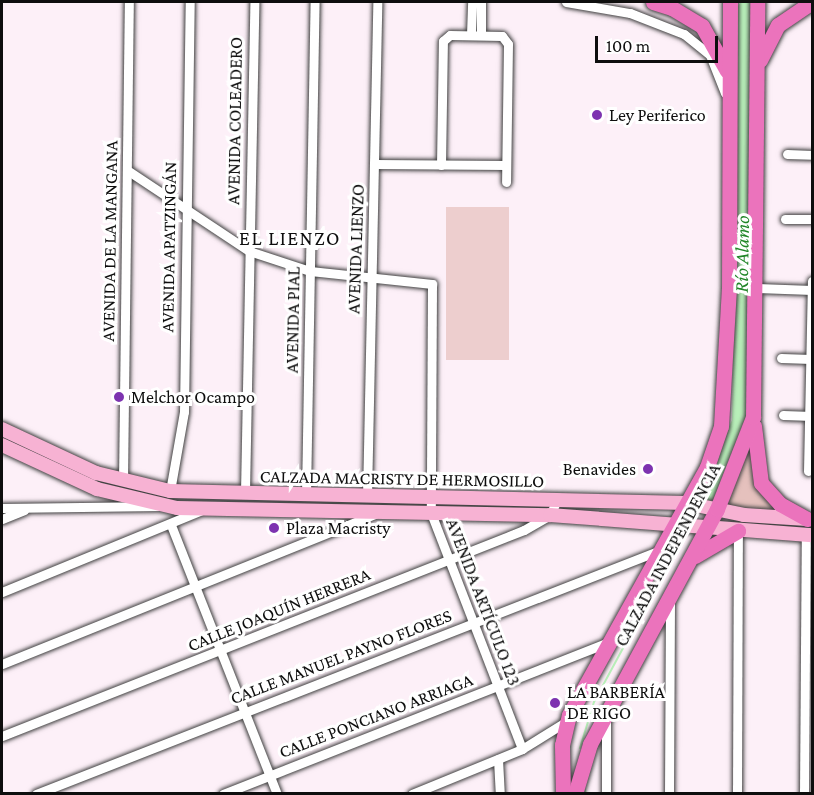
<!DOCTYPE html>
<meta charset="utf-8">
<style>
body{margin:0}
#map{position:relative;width:814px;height:795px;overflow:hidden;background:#fdf0f8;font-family:"Crimson Pro",serif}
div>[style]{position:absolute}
.green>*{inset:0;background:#e5c1bd}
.pitch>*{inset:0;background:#edcece;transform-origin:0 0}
.stream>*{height:2px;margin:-1px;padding:0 1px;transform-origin:1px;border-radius:1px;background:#b9f0ba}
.river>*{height:15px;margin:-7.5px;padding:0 7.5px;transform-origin:7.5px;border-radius:7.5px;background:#b9f0ba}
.roads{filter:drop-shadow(0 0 2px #414141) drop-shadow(0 0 2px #414141)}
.street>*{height:9px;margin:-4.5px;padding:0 4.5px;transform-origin:4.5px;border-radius:4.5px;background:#fff}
.secondary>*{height:14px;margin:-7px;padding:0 7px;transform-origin:7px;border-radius:7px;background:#f7b2d3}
.primary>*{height:15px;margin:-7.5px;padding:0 7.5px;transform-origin:7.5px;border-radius:7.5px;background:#eb73bc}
.dots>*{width:16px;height:16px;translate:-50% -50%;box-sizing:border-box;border:3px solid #fff;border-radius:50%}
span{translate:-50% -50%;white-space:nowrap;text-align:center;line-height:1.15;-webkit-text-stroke:6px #fff;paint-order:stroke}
.poi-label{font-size:18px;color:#0e0e0e}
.left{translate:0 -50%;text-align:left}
.right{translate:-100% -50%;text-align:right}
.street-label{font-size:18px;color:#0e0e0e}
.neighbourhood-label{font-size:20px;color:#0e0e0e;letter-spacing:1.5px}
.water-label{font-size:20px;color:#218628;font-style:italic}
.frame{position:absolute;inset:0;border:3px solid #0e0e0e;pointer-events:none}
.scale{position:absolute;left:595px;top:36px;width:123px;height:27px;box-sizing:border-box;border:3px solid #0e0e0e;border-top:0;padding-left:8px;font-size:18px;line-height:21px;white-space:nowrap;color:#0e0e0e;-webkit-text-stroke:4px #fff;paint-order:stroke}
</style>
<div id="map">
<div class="green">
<div style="clip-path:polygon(751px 444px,756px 486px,785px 512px,727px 506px)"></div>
</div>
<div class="pitch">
<div style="left:446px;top:207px;width:63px;height:153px"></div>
</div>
<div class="stream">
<div style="left:580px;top:748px;width:48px;rotate:-73.1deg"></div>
<div style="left:594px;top:702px;width:194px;rotate:-61.7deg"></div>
<div style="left:584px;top:787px;width:7px;rotate:74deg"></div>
</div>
<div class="river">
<div style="left:708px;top:493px;width:78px;rotate:-66.7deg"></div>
<div style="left:739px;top:421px;width:413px;rotate:-89.2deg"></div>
</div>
<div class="roads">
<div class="street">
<div style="left:566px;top:2px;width:65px;rotate:9.8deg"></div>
<div style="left:630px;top:13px;width:58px;rotate:21.3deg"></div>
<div style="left:684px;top:34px;width:33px;rotate:39deg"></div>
<div style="left:710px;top:55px;width:41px;rotate:68.5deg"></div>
<div style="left:471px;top:35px;width:33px;rotate:-88deg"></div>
<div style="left:481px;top:35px;width:33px;rotate:-90deg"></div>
<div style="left:787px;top:154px;width:25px;rotate:2deg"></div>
<div style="left:375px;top:164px;width:131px;rotate:0.4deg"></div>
<div style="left:441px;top:165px;width:124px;rotate:-89.1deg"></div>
<div style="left:443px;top:41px;width:9px;rotate:-41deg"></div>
<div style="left:450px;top:35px;width:52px;rotate:1.1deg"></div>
<div style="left:502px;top:36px;width:10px;rotate:53deg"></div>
<div style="left:508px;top:44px;width:138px;rotate:90.8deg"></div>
<div style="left:127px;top:170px;width:146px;rotate:33.6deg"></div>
<div style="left:249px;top:251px;width:64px;rotate:18.2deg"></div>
<div style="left:310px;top:271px;width:123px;rotate:6.1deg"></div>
<div style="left:432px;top:284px;width:229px;rotate:90.3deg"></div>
<div style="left:431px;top:513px;width:253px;rotate:68.9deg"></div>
<div style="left:785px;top:219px;width:27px"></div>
<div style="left:757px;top:288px;width:55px;rotate:2.1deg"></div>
<div style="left:781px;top:358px;width:30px;rotate:2deg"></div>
<div style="left:783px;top:415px;width:29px;rotate:2deg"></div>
<div style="left:808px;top:471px;width:190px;rotate:-88.8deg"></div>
<div style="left:123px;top:481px;width:479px;rotate:-89.3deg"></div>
<div style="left:170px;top:491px;width:80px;rotate:-80deg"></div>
<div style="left:184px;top:412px;width:410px;rotate:-89.2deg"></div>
<div style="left:245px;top:493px;width:491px;rotate:-88.9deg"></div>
<div style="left:306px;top:495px;width:493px;rotate:-89deg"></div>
<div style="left:367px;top:497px;width:495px;rotate:-88.8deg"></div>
<div style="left:2px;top:508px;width:159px;rotate:-0.7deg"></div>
<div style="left:2px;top:519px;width:24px;rotate:-22deg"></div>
<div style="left:171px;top:525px;width:289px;rotate:68.5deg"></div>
<div style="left:2px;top:592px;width:216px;rotate:-22.3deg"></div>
<div style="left:2px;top:664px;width:403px;rotate:-21.9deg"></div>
<div style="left:606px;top:721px;width:73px;rotate:90deg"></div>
<div style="left:2px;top:736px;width:561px;rotate:-21.54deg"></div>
<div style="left:524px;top:530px;width:30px;rotate:-30deg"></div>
<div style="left:550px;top:515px;width:17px;rotate:-65deg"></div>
<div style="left:498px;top:759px;width:35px;rotate:87deg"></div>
<div style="left:36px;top:794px;width:668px;rotate:-21.34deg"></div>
<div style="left:223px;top:794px;width:414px;rotate:-21.5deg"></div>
<div style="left:412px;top:794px;width:119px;rotate:-22.2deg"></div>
<div style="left:522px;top:749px;width:53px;rotate:-31.9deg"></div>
<div style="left:669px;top:794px;width:193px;rotate:-89.7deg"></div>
<div style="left:737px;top:794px;width:263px;rotate:-89.8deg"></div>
<div style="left:804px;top:794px;width:260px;rotate:-89.6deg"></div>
</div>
<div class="secondary">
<div style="left:2px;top:429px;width:104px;rotate:25.1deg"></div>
<div style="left:96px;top:473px;width:76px;rotate:13.7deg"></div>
<div style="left:170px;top:491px;width:516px;rotate:1.33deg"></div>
<div style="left:686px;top:503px;width:59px;rotate:11.7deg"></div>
<div style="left:744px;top:515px;width:63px;rotate:3.6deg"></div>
<div style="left:2px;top:445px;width:105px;rotate:24.9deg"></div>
<div style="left:97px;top:489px;width:82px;rotate:13.4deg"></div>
<div style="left:177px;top:508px;width:373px;rotate:1.1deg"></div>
<div style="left:550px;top:515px;width:263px;rotate:4.4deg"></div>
</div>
<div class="primary">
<div style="left:653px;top:2px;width:20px;rotate:18deg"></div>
<div style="left:672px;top:8px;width:35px;rotate:31deg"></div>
<div style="left:702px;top:26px;width:51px;rotate:60.9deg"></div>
<div style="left:760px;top:60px;width:39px;rotate:-63deg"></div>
<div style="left:778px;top:25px;width:41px;rotate:-34.1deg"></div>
<div style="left:754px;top:426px;width:57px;rotate:83deg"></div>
<div style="left:761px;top:483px;width:28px;rotate:48deg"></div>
<div style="left:780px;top:504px;width:31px;rotate:29deg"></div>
<div style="left:695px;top:556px;width:50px;rotate:-30.2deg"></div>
<div style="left:563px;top:794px;width:49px;rotate:-91.2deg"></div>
<div style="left:562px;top:745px;width:31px;rotate:-77deg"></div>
<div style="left:569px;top:715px;width:284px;rotate:-60.9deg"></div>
<div style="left:707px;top:467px;width:43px;rotate:-71.1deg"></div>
<div style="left:721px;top:426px;width:137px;rotate:-86.7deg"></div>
<div style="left:729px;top:289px;width:287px;rotate:-89.8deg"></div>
<div style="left:575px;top:794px;width:52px;rotate:-73.3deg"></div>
<div style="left:590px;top:744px;width:267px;rotate:-61.6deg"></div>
<div style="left:717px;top:509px;width:99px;rotate:-68.6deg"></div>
<div style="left:753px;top:417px;width:415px;rotate:-89.4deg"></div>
</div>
</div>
<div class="dots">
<div style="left:597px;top:115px;background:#7d33b0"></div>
<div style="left:119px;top:397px;background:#7d33b0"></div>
<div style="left:648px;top:469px;background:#7d33b0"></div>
<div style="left:274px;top:528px;background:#7d33b0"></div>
<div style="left:555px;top:703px;background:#7d33b0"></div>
</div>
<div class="poi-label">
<span class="left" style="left:609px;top:115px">Ley Periferico</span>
<span class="left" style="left:131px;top:397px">Melchor Ocampo</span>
<span class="right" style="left:636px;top:469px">Benavides</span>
<span class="left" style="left:286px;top:528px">Plaza Macristy</span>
<span class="left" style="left:567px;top:703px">LA BARBERÍA<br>DE RIGO</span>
</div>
<div class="street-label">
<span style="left:235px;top:121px;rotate:-89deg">AVENIDA COLEADERO</span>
<span style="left:110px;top:241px;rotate:-89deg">AVENIDA DE LA MANGANA</span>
<span style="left:169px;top:247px;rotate:-89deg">AVENIDA APATZINGÁN</span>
<span style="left:356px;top:249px;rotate:-88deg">AVENIDA LIENZO</span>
<span style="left:293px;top:320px;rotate:-89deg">AVENIDA PIAL</span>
<span style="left:402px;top:479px;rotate:1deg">CALZADA MACRISTY DE HERMOSILLO</span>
<span style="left:668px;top:555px;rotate:-62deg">CALZADA INDEPENDENCIA</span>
<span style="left:483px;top:602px;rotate:69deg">AVENIDA ARTÍCULO 123</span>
<span style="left:279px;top:610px;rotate:-22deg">CALLE JOAQUÍN HERRERA</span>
<span style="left:341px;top:657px;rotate:-21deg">CALLE MANUEL PAYNO FLORES</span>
<span style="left:376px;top:716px;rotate:-21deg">CALLE PONCIANO ARRIAGA</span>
</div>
<div class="neighbourhood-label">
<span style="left:290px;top:238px">EL LIENZO</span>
</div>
<div class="water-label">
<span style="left:742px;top:254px;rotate:-89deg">Río Alamo</span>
</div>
<div class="frame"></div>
<div class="scale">100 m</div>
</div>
